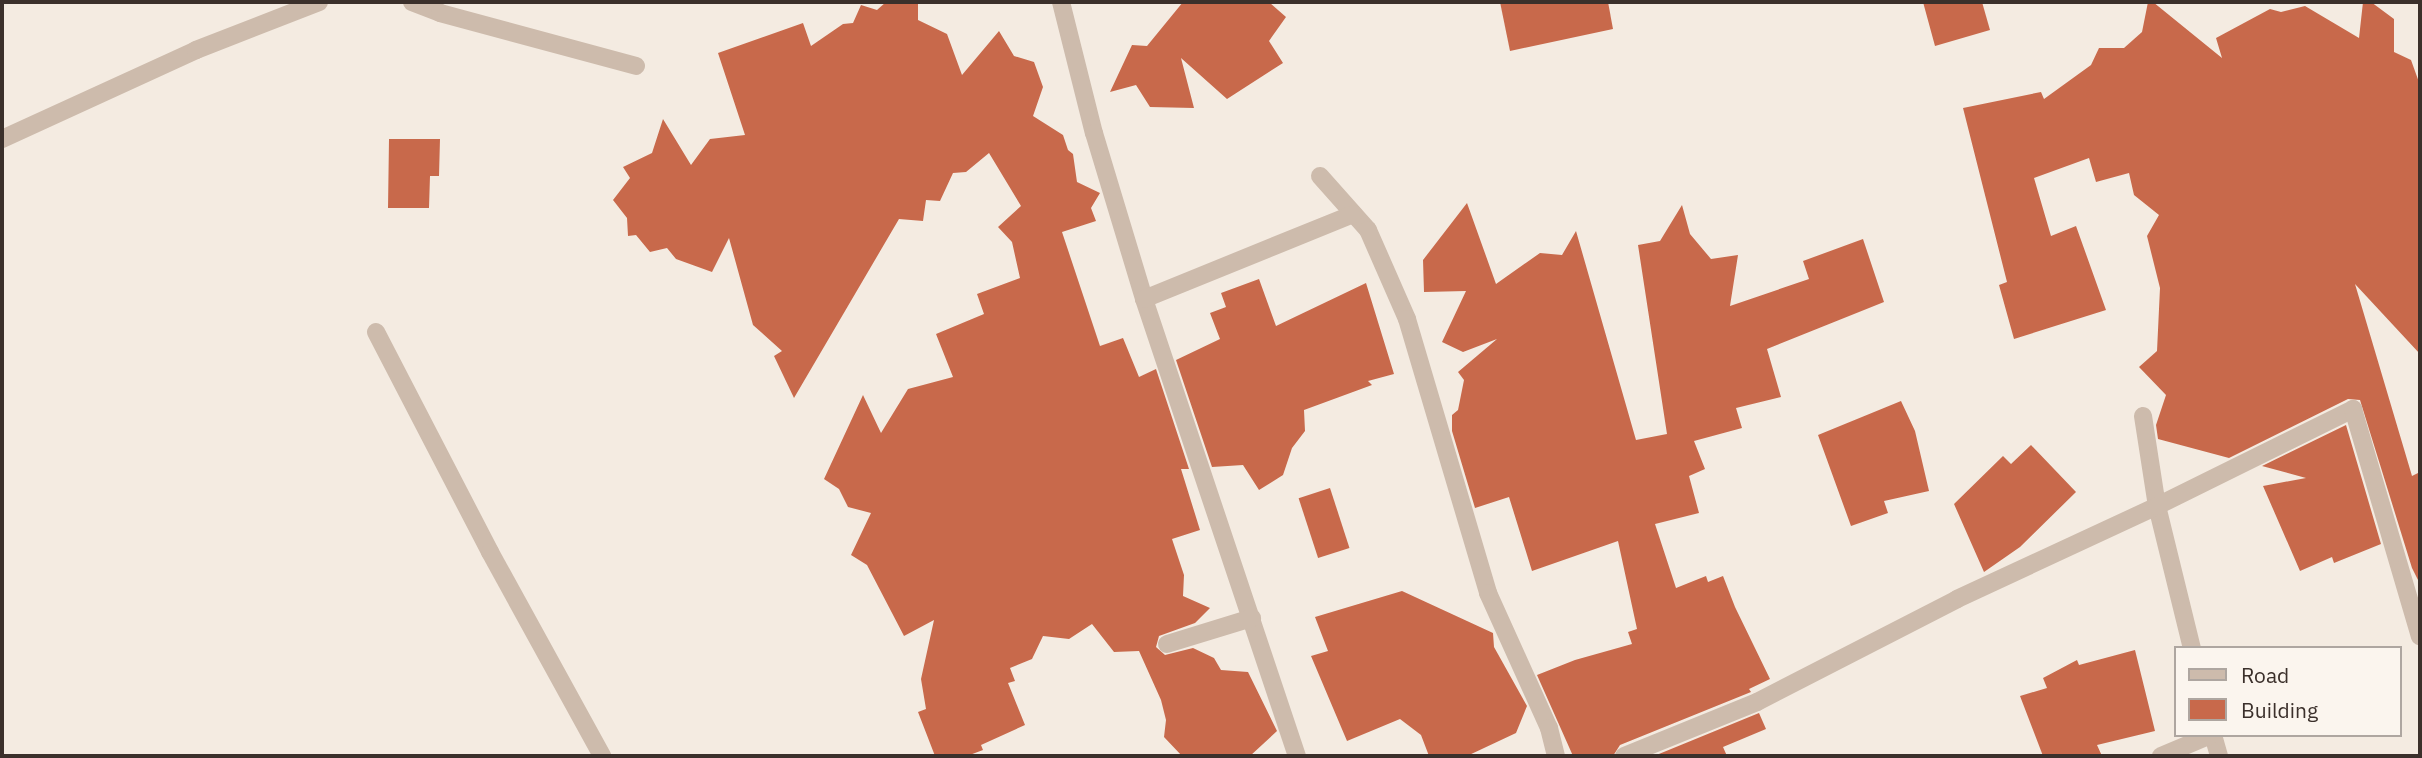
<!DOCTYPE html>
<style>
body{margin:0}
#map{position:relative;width:2422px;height:758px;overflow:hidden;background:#f4ebe1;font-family:"IBM Plex Sans",sans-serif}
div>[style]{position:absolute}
.building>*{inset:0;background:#c8694b;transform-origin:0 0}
.service>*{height:18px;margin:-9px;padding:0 9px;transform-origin:9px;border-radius:9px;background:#cdbbac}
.minor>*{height:18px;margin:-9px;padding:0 9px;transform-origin:9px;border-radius:9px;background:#cdbbac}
span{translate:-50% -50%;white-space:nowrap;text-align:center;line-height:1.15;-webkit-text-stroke:6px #fbf5ee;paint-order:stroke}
.frame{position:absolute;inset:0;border:4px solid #3b302b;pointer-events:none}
.legend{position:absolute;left:2174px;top:646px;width:228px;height:91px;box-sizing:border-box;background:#fbf5ee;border:2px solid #aea6a0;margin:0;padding:9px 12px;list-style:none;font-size:21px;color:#3b302b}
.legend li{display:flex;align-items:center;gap:14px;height:35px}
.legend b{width:35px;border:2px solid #aea6a0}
</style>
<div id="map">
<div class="building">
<div style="clip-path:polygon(886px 2px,918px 2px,918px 20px,947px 34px,962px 75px,999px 31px,1014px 56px,1034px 62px,1043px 87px,1033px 116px,1063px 135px,1068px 150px,1073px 154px,1077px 182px,1100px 193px,1091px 208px,1096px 221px,1062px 232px,1100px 346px,1123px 338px,1139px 377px,1156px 369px,1189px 469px,1181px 469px,1200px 530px,1172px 539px,1184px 575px,1183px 596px,1210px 608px,1195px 623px,1159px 636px,1156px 647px,1165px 655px,1193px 648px,1214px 658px,1221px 670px,1248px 672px,1277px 731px,1250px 756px,1182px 756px,1164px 737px,1166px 720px,1161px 700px,1139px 651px,1114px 652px,1092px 624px,1069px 639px,1043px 636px,1032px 659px,1010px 668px,1015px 681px,1008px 683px,1025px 725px,981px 745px,983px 750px,967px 756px,935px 756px,918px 712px,926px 709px,921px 679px,934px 620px,904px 636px,867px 565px,851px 555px,871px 513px,848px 507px,839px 489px,824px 479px,863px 395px,881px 433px,908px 389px,953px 377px,936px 334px,984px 314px,977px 294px,1020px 278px,1012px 242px,998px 227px,1021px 206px,989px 153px,966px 172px,953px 173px,940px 201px,926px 200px,923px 221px,899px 219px,794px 398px,774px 356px,782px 351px,753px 325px,729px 238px,712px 272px,676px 259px,667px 248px,650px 252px,636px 235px,628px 236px,627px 218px,613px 200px,630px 178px,623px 167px,652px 153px,663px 119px,691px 165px,710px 139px,745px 135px,718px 53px,803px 23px,811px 46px,843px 24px,853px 23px,861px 5px,877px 10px)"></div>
<div style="clip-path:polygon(1183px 2px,1269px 2px,1286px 17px,1269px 41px,1283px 63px,1227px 99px,1181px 58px,1194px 108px,1150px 107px,1136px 85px,1110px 92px,1132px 45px,1147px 46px)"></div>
<div style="clip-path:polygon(1500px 2px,1608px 2px,1613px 29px,1510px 51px)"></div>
<div style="clip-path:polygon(1923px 2px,1982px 2px,1990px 30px,1935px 46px)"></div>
<div style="clip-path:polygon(2148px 2px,2153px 2px,2222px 58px,2216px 38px,2270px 9px,2281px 12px,2305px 6px,2359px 38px,2363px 2px,2371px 2px,2394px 19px,2394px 52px,2411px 60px,2420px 85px,2420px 354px,2355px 284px,2412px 476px,2420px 472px,2420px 584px,2412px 568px,2360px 400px,2348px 399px,2229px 458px,2158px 439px,2156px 425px,2166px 395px,2139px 367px,2157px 351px,2160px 288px,2147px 236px,2159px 215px,2134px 195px,2129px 173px,2096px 182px,2089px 158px,2034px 178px,2051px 236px,2076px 226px,2106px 310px,2014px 339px,1999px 285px,2007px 282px,1963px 108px,2041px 92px,2044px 99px,2091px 65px,2099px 48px,2124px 48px,2142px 32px)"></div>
<div style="clip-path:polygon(389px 139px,440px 139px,439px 176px,430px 176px,429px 208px,388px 208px)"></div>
<div style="clip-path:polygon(1467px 203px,1496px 284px,1540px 253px,1562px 255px,1576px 231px,1636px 440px,1667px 434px,1638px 245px,1660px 241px,1682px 205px,1690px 234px,1711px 259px,1738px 255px,1730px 306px,1809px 279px,1803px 261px,1863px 239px,1884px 302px,1767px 349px,1781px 397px,1736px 408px,1742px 428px,1694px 441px,1705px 469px,1689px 476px,1699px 513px,1655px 524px,1676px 588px,1706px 576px,1708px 582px,1723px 576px,1735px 607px,1770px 679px,1749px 689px,1751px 692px,1620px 745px,1613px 756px,1573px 756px,1537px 675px,1575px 660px,1632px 644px,1628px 632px,1637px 629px,1618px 541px,1532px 571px,1509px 497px,1475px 508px,1452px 431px,1452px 415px,1458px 410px,1464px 380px,1458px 372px,1497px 339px,1463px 352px,1442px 342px,1466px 291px,1424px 292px,1423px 260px)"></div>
<div style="clip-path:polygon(1259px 279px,1276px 326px,1366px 283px,1394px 374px,1368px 381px,1372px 385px,1304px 410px,1305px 431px,1292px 448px,1283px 475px,1259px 490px,1243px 465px,1212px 467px,1176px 360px,1220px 339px,1210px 313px,1226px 307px,1221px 293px)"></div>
<div style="clip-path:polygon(1901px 401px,1915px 431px,1929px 491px,1884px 501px,1888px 513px,1851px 526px,1818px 435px)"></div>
<div style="clip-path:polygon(2346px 425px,2381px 544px,2334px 563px,2332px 557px,2300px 571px,2263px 486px,2306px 478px,2262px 466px)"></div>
<div style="clip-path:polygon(2031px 445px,2076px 492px,2020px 547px,1984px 572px,1954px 504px,2003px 456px,2011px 464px)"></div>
<div style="left:1330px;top:488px;width:63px;height:33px;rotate:72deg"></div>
<div style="clip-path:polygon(1402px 591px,1493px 633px,1494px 647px,1527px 706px,1516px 733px,1467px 756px,1429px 756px,1421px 735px,1400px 719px,1347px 741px,1311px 656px,1328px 651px,1315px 617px)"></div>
<div style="clip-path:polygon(2135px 650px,2155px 731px,2097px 745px,2102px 756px,2043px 756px,2020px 696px,2047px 688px,2043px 678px,2077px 660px,2079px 665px)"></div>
<div style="clip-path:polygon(1759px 713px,1766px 729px,1723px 747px,1727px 756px,1654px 756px)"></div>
</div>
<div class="service">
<div style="left:376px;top:332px;width:248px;rotate:62.6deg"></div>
<div style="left:490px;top:552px;width:233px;rotate:61.2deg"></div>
</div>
<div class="minor">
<div style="left:412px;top:2px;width:30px;rotate:21deg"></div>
<div style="left:440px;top:13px;width:203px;rotate:15.1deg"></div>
<div style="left:1061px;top:2px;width:135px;rotate:75.9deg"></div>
<div style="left:1094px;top:133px;width:173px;rotate:73.2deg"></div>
<div style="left:1144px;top:299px;width:482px;rotate:71.5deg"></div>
<div style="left:2px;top:139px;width:213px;rotate:-24.6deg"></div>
<div style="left:196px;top:50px;width:132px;rotate:-21.3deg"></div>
<div style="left:1320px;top:176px;width:72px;rotate:48.4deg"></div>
<div style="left:1368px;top:230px;width:97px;rotate:66.3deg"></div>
<div style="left:1407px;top:319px;width:286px;rotate:73.5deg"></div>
<div style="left:1488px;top:593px;width:148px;rotate:65.7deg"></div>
<div style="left:1549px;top:728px;width:29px;rotate:76deg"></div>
<div style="left:1144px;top:299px;width:226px;rotate:-22.1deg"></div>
<div style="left:2143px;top:416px;width:91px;rotate:81.2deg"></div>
<div style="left:2157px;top:506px;width:146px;rotate:76.2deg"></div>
<div style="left:1167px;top:644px;width:89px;rotate:-17deg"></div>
<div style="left:2213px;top:735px;width:22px;rotate:74deg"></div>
<div style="left:1624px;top:756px;width:144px;rotate:-22.1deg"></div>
<div style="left:1757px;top:702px;width:225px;rotate:-27.2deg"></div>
<div style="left:1957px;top:599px;width:221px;rotate:-24.9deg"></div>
<div style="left:2157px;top:506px;width:219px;rotate:-26.3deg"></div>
<div style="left:2353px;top:409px;width:237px;rotate:73.6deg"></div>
<div style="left:2161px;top:756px;width:54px;rotate:-22.8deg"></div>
</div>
<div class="frame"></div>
<ul class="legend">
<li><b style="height:9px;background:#cdbbac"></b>Road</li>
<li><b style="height:19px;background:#c8694b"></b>Building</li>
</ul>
</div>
